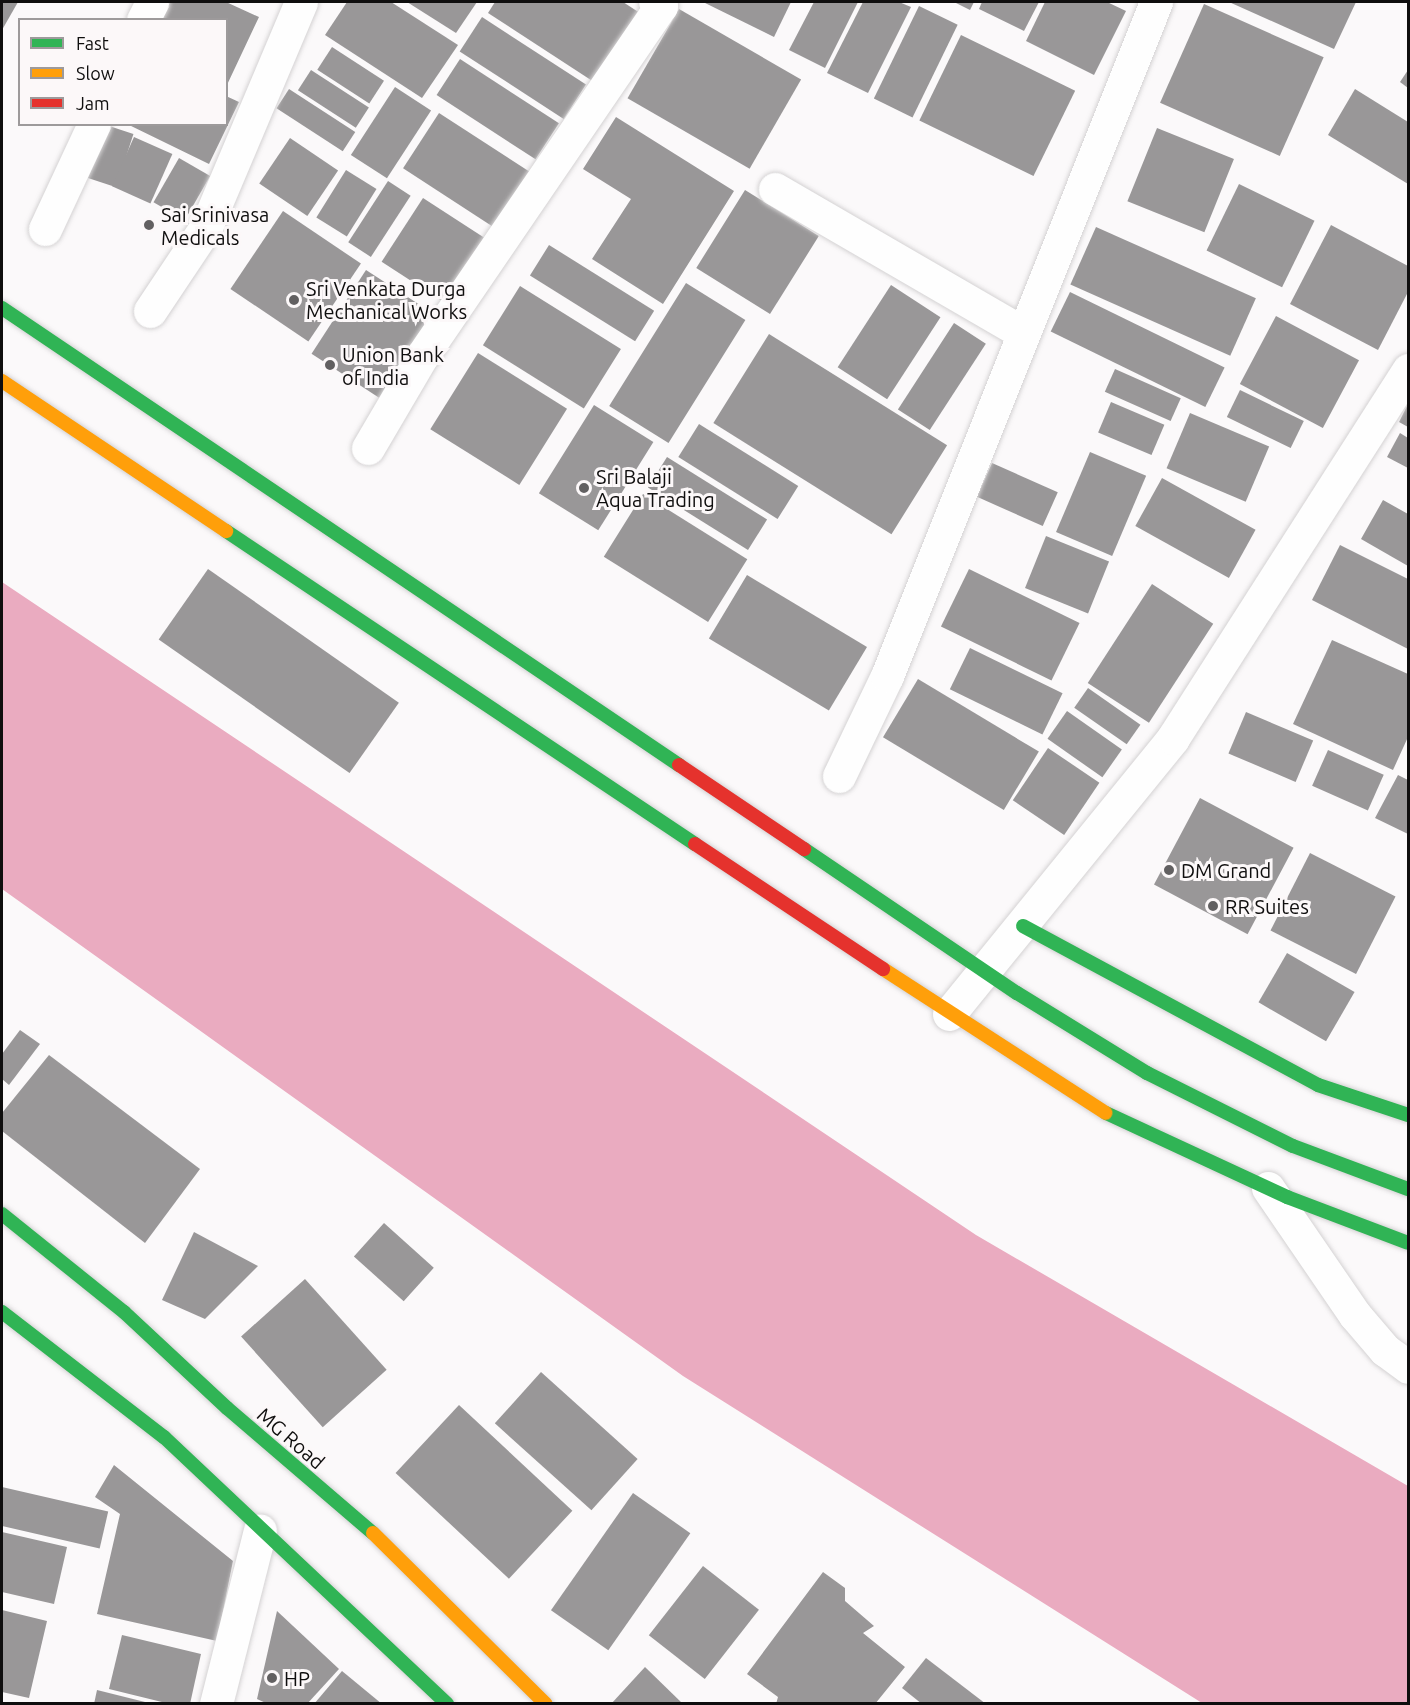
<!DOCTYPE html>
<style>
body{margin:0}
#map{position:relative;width:1410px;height:1705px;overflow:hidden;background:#fbf9fa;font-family:Ubuntu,sans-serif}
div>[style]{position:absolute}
.water>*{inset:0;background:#eaabc0}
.building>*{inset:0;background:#999798;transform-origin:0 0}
.roads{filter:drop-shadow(0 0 2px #d4d2d3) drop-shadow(0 0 2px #d4d2d3)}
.street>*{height:33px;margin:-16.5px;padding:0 16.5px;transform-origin:16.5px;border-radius:16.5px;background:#fefefe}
.fast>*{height:14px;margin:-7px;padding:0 7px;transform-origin:7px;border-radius:7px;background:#30b455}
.slow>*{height:14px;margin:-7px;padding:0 7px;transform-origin:7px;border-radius:7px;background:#ff9f0a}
.jam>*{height:14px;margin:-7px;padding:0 7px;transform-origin:7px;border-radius:7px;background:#e5322d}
.dots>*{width:16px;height:16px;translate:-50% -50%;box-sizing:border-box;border:3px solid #fcf8f9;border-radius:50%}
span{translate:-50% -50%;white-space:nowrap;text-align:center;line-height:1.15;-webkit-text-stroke:6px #fcf8f9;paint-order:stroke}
.poi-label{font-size:20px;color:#0f0e0e}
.left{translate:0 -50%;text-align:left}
.street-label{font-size:20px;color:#0f0e0e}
.frame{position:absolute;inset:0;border:3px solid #0f0e0e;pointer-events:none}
.legend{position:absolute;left:18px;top:18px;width:210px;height:108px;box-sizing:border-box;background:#fcf8f9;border:2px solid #9d9a9b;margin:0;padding:8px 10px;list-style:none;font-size:18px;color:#0f0e0e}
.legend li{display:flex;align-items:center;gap:12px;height:30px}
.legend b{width:30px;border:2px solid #9d9a9b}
</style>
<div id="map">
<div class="water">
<div style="clip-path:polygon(2px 582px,976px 1235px,1408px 1486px,1408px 1703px,1202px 1703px,683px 1376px,2px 889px)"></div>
</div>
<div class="building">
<div style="clip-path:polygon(2px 2px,18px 2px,2px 30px)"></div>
<div style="clip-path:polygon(161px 2px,226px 2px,259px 17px,226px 87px,226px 20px,153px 20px)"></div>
<div style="clip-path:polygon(347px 2px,391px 2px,458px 45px,422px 98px,325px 35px)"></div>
<div style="clip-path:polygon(407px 2px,477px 2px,456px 33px)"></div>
<div style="clip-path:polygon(495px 2px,623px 2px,643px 15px,597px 84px,488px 13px)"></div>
<div style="clip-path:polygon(703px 2px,791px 2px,774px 37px)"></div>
<div style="clip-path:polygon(814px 2px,858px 2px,825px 68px,789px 50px)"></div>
<div style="clip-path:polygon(863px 2px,899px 2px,911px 7px,868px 93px,827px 73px)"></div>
<div style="clip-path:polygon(954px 2px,974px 2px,970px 10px)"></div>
<div style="clip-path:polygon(982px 2px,1039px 2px,1024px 31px,979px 9px)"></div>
<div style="clip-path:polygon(1045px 2px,1107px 2px,1126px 11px,1094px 75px,1026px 41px)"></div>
<div style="clip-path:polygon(1229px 2px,1356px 2px,1334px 49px)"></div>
<div style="left:1204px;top:4px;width:131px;height:108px;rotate:24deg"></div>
<div style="left:919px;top:6px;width:43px;height:103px;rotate:26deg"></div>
<div style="left:679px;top:9px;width:141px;height:103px;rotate:30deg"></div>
<div style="left:482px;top:17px;width:124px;height:41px;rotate:33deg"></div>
<div style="left:961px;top:35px;width:127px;height:95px;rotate:26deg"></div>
<div style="left:332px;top:47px;width:62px;height:27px;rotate:33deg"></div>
<div style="left:460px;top:59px;width:118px;height:43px;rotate:33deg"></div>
<div style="left:311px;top:70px;width:69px;height:24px;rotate:33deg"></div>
<div style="clip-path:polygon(1408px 70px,1408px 88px,1400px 82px)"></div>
<div style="left:395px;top:87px;width:43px;height:81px;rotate:33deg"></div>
<div style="left:289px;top:89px;width:79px;height:23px;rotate:33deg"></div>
<div style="clip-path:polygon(1355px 89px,1408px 122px,1408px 184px,1328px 135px)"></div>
<div style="clip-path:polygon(226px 96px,239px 102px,209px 164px,127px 124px,226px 124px)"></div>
<div style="left:439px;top:113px;width:109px;height:66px;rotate:33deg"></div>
<div style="clip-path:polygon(616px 117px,734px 191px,663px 304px,592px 259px,631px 199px,583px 169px)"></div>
<div style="left:103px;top:124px;width:32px;height:56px;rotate:18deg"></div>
<div style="left:1157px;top:128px;width:83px;height:79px;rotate:22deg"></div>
<div style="left:134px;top:137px;width:42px;height:54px;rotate:24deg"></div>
<div style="left:290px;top:138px;width:58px;height:55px;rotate:34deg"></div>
<div style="left:179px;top:158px;width:36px;height:51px;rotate:30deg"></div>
<div style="left:346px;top:170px;width:36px;height:56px;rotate:32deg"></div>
<div style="left:388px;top:181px;width:27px;height:73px;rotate:33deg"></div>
<div style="left:1239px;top:184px;width:84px;height:74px;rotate:26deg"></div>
<div style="left:745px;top:190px;width:87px;height:92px;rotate:32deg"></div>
<div style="left:423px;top:198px;width:80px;height:76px;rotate:33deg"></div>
<div style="left:283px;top:211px;width:94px;height:94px;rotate:34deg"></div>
<div style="clip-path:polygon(1331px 225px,1408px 266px,1408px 292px,1378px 350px,1290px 304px)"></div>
<div style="left:1096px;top:227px;width:175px;height:63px;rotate:24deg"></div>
<div style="left:549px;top:245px;width:124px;height:36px;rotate:32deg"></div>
<div style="left:366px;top:270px;width:92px;height:100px;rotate:33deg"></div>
<div style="left:686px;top:283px;width:70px;height:145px;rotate:32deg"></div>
<div style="left:891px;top:285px;width:59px;height:98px;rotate:33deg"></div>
<div style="left:520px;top:286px;width:119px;height:70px;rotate:32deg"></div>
<div style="left:1070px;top:292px;width:172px;height:44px;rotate:26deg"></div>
<div style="left:1276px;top:316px;width:94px;height:77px;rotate:28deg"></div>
<div style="left:954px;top:323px;width:38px;height:103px;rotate:33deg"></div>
<div style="left:769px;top:334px;width:210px;height:105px;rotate:32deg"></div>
<div style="left:478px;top:353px;width:105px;height:90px;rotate:32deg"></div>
<div style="left:1115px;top:369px;width:72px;height:25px;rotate:24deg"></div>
<div style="left:1240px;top:390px;width:71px;height:30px;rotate:26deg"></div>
<div style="left:1111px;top:402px;width:58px;height:33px;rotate:23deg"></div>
<div style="clip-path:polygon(1408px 404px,1408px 427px,1399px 422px)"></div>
<div style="left:594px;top:405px;width:70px;height:104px;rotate:32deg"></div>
<div style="left:1190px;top:413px;width:86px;height:60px;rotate:23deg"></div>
<div style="left:699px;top:424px;width:117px;height:39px;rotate:32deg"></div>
<div style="clip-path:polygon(1400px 433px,1408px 438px,1408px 468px,1387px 457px)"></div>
<div style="left:1090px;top:452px;width:61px;height:87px;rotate:23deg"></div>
<div style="left:667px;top:457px;width:118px;height:36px;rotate:32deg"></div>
<div style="left:992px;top:463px;width:72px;height:37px;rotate:24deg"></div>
<div style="left:1162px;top:478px;width:107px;height:55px;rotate:29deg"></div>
<div style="left:643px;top:494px;width:123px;height:74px;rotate:32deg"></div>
<div style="clip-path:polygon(1383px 500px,1408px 514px,1408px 566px,1361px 539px)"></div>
<div style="left:1046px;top:536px;width:68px;height:56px;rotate:22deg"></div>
<div style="clip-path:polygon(1340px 545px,1408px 579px,1408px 649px,1312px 600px)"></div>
<div style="left:208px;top:569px;width:233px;height:86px;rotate:35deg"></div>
<div style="left:969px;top:569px;width:123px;height:64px;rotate:26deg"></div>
<div style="left:747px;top:575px;width:140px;height:74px;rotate:31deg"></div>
<div style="left:1152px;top:584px;width:73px;height:118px;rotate:33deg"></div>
<div style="clip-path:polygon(1332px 640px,1408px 674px,1408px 737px,1393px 770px,1293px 724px)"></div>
<div style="left:970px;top:648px;width:103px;height:46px;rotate:26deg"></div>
<div style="left:918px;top:679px;width:141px;height:68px;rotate:31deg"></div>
<div style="left:1088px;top:688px;width:64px;height:24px;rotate:35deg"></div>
<div style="left:1067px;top:711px;width:67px;height:34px;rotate:35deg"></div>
<div style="left:1246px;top:712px;width:73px;height:45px;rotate:23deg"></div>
<div style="left:1048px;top:748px;width:62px;height:63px;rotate:34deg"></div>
<div style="left:1328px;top:750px;width:61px;height:39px;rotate:24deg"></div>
<div style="clip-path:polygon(1398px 775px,1408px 780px,1408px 834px,1375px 818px)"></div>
<div style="left:1200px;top:798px;width:106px;height:98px;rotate:28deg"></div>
<div style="left:1310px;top:853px;width:96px;height:87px;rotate:27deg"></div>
<div style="left:1287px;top:953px;width:78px;height:57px;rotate:30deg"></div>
<div style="clip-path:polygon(20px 1030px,40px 1044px,9px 1085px,2px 1079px,2px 1054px)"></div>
<div style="clip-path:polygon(49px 1055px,200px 1169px,145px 1243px,2px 1131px,2px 1113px)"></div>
<div style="left:384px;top:1223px;width:67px;height:45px;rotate:42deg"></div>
<div style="clip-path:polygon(194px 1232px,258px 1266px,205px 1319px,162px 1300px)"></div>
<div style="left:305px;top:1279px;width:122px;height:86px;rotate:48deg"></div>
<div style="left:541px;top:1372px;width:130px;height:69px;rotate:42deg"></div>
<div style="left:459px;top:1405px;width:155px;height:93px;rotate:43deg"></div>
<div style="clip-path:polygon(114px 1465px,233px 1561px,217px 1641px,97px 1614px,120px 1514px,95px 1497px)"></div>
<div style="left:2px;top:1487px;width:109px;height:38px;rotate:13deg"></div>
<div style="left:633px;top:1493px;width:70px;height:143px;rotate:35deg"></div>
<div style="clip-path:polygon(2px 1532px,67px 1547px,54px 1604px,2px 1592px)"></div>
<div style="left:703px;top:1566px;width:71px;height:88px;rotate:38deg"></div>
<div style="clip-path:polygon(823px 1572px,845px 1588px,845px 1601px,874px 1626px,863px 1633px,905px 1667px,875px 1704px,776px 1704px,778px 1697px,747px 1674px)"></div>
<div style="clip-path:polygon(2px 1610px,47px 1621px,29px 1698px,2px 1692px)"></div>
<div style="clip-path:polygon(277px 1611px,339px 1669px,307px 1704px,268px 1704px,257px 1699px)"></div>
<div style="clip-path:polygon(122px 1635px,201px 1654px,190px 1704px,170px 1704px,109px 1689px)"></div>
<div style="clip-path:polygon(926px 1658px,986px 1704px,922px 1704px,902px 1688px)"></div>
<div style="clip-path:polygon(645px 1667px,683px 1704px,611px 1704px)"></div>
<div style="clip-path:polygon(342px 1671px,382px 1704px,314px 1704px)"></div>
<div style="clip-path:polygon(97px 1690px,149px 1703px,149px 1704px,94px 1704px)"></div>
</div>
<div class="roads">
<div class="street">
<div style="left:143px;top:20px;width:20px;rotate:-63deg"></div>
<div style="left:775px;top:189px;width:287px;rotate:30.1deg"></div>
<div style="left:45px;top:229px;width:116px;rotate:-65deg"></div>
<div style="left:150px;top:311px;width:101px;rotate:-56.3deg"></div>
<div style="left:206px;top:227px;width:244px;rotate:-67.1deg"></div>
<div style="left:368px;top:448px;width:107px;rotate:-59.6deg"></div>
<div style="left:422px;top:356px;width:424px;rotate:-55.7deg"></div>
<div style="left:661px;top:6px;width:7px;rotate:-146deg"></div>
<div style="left:839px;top:776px;width:111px;rotate:-64.4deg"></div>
<div style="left:887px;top:676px;width:726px;rotate:-68.24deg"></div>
<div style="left:949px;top:1014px;width:355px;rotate:-50.9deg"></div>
<div style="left:1173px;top:738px;width:437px;rotate:-57.4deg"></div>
<div style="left:1268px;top:1188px;width:154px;rotate:55.6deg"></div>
<div style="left:1355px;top:1315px;width:46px;rotate:49.4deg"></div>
<div style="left:1385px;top:1350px;width:29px;rotate:36deg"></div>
<div style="left:216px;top:1704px;width:179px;rotate:-75.8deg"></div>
</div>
<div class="fast">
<div style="left:2px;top:308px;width:817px;rotate:34.02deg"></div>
<div style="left:226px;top:531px;width:564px;rotate:33.72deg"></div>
<div style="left:804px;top:849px;width:257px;rotate:34.1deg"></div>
<div style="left:1017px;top:993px;width:153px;rotate:31.6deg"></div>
<div style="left:1147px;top:1073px;width:163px;rotate:26.6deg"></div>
<div style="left:1293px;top:1146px;width:123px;rotate:20.5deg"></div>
<div style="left:1023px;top:926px;width:335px;rotate:28.3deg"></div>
<div style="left:1318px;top:1085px;width:95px;rotate:18.4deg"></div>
<div style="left:1106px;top:1113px;width:200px;rotate:24.9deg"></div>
<div style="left:1287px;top:1197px;width:129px;rotate:20.8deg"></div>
<div style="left:2px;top:1214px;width:156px;rotate:38.8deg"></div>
<div style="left:124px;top:1312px;width:141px;rotate:43deg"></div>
<div style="left:227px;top:1408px;width:192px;rotate:40.6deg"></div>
<div style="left:2px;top:1312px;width:205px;rotate:37.7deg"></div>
<div style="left:164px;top:1437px;width:389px;rotate:43.3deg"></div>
</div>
<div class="slow">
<div style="left:2px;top:381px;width:270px;rotate:33.8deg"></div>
<div style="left:883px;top:969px;width:265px;rotate:32.9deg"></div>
<div style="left:373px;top:1533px;width:243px;rotate:44.7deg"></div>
</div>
<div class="jam">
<div style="left:679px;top:765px;width:151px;rotate:33.9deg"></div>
<div style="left:695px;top:844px;width:226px;rotate:33.6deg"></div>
</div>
</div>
<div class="dots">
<div style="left:149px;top:225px;background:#626061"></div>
<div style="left:294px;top:300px;background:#626061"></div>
<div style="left:330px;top:365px;background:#626061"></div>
<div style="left:584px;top:488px;background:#626061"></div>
<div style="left:1169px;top:870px;background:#626061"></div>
<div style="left:1213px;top:906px;background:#626061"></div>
<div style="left:272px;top:1678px;background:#626061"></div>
</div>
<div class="poi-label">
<span class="left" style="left:161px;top:226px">Sai Srinivasa<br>Medicals</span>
<span class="left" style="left:306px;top:300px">Sri Venkata Durga<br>Mechanical Works</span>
<span class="left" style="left:342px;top:366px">Union Bank<br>of India</span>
<span class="left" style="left:596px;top:488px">Sri Balaji<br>Aqua Trading</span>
<span class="left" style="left:1181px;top:870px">DM Grand</span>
<span class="left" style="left:1225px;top:906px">RR Suites</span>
<span class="left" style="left:284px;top:1678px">HP</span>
</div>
<div class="street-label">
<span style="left:291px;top:1438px;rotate:41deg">MG Road</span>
</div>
<div class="frame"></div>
<ul class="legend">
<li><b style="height:8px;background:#30b455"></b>Fast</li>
<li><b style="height:8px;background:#ff9f0a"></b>Slow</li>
<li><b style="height:8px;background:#e5322d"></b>Jam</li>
</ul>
</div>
